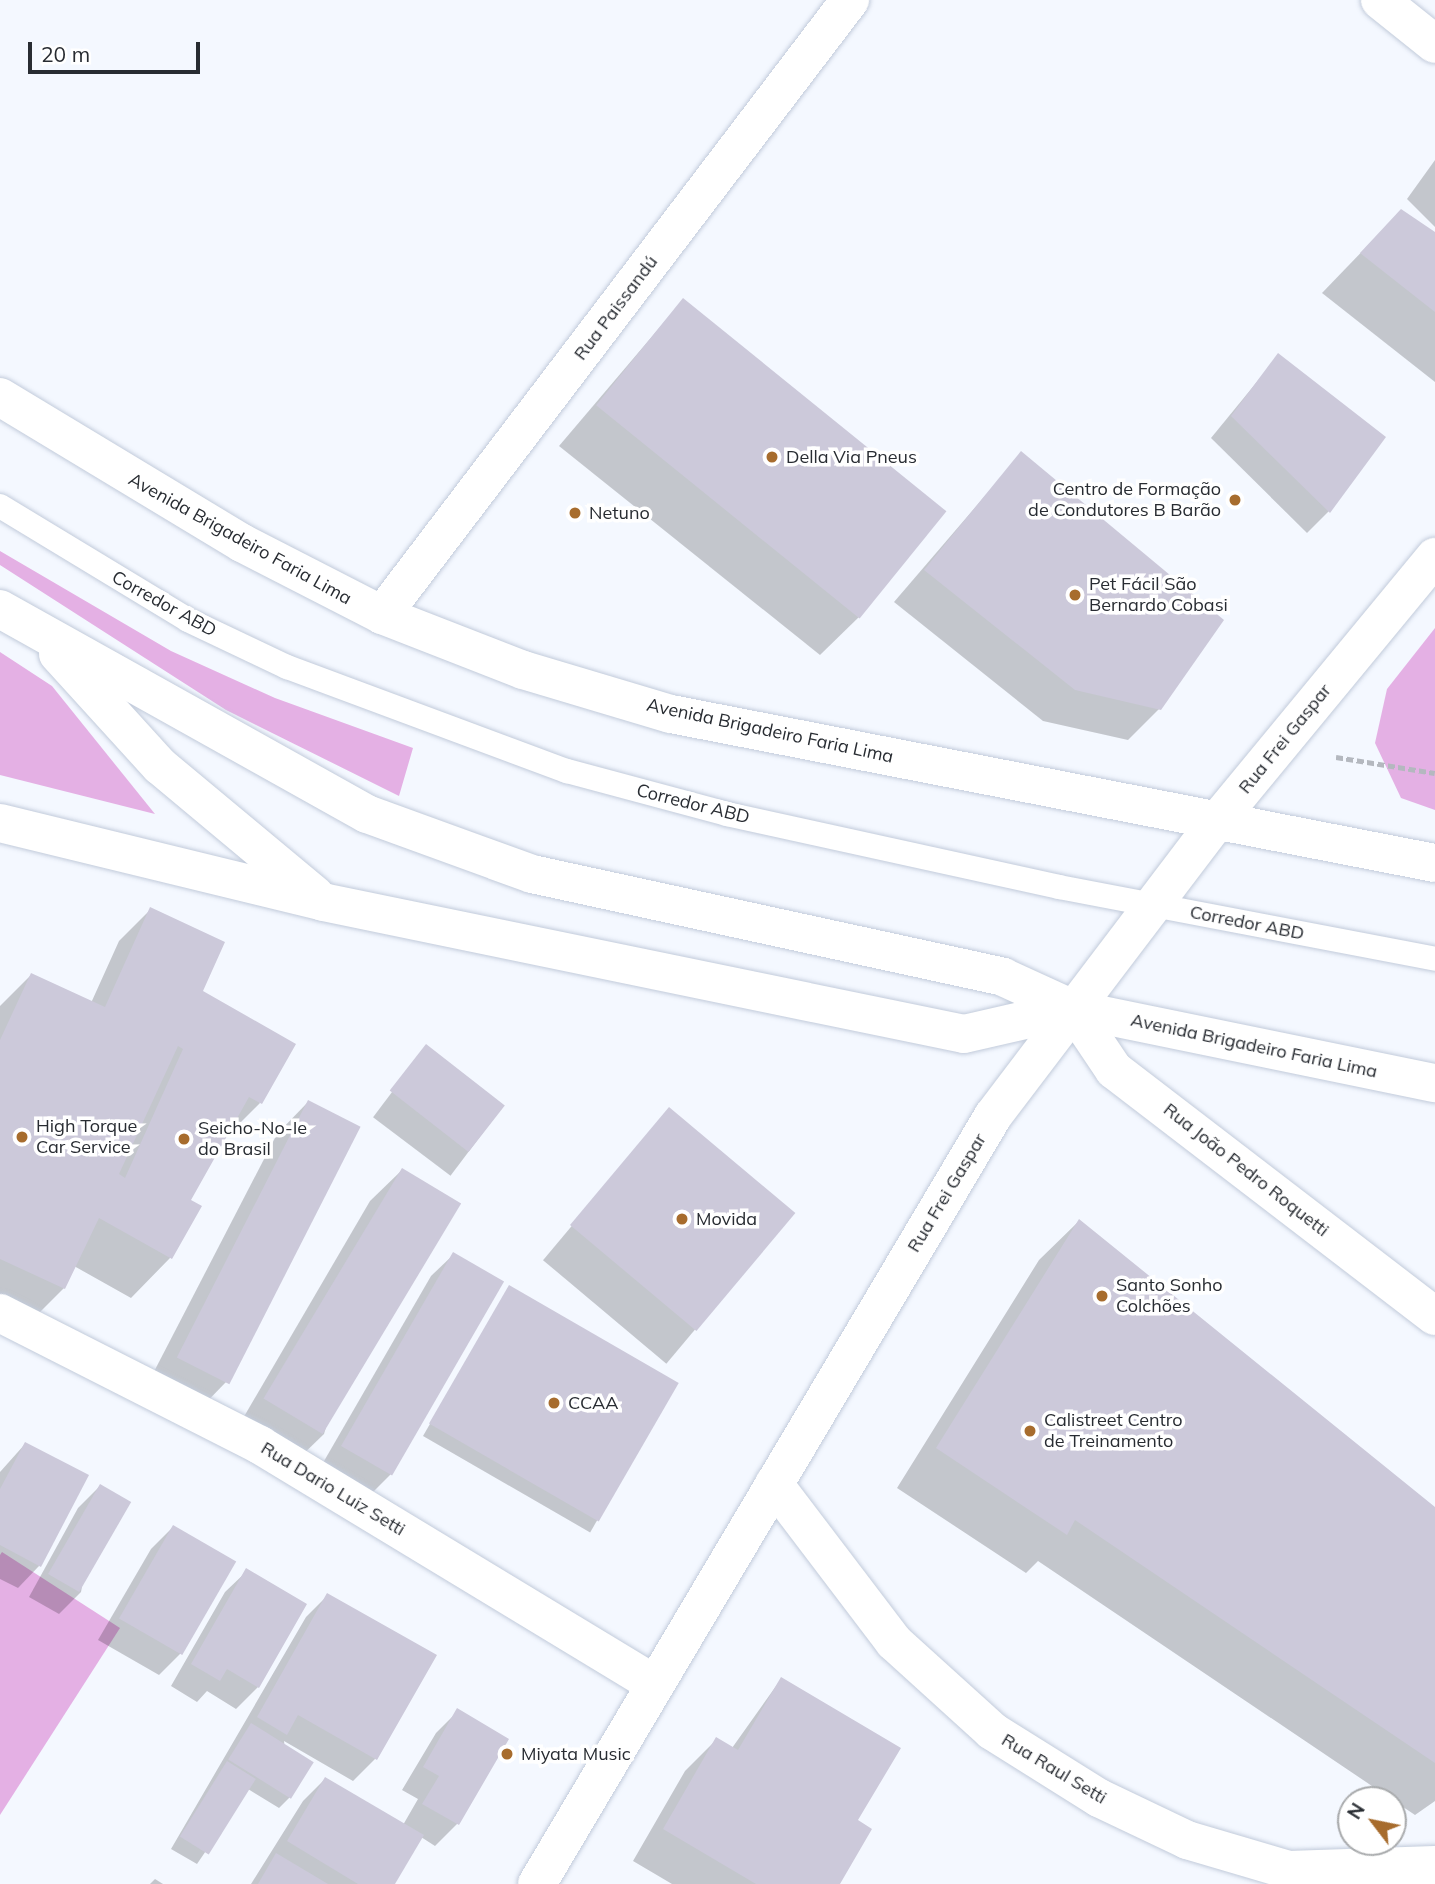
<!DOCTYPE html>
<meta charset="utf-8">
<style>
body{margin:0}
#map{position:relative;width:1435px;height:1884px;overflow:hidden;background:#f4f8ff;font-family:Mulish,sans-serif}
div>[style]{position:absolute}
.green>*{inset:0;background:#e4b0e4}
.shadow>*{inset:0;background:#0003;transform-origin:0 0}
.building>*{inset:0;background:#ccc9da;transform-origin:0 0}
.path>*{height:4.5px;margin-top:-2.25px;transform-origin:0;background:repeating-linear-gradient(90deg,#b4b8bf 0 7px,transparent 0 10.5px)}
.roads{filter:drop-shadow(0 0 2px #c2cbdb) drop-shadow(0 0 2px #c2cbdb)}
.service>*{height:24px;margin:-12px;padding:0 12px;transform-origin:12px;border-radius:12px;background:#fff}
.minor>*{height:38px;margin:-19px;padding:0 19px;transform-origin:19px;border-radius:19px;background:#fff}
.secondary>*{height:38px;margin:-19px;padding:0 19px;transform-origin:19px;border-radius:19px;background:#fff}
.primary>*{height:38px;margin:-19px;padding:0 19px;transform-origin:19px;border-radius:19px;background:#fff}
.dots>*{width:19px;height:19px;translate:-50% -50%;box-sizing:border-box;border:4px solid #fff;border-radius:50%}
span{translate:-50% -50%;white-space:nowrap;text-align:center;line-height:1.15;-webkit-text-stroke:7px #fff;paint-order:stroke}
.street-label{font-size:18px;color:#282c32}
.poi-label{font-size:18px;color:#282c32}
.left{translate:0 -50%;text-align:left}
.right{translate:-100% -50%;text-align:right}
.north{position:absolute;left:1337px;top:1786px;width:70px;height:70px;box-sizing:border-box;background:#fff;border:2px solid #a9abad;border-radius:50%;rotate:302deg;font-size:19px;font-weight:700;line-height:28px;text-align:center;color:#282c32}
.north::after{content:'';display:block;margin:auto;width:24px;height:32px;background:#a76c2d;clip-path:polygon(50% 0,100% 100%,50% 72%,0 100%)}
.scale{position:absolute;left:28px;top:42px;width:172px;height:32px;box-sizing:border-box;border:4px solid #282c32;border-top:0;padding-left:9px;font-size:21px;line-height:24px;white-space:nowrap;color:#282c32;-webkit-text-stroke:5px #fff;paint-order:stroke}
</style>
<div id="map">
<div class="green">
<div style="clip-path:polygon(0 551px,171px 651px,275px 698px,413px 748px,399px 796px,226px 710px,0 565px)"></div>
<div style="clip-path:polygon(1435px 628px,1435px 810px,1401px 798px,1375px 743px,1387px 689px)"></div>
<div style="clip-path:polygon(0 652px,52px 686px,155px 814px,0 775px)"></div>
<div style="clip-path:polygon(2px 1552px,120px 1628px,0 1815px,0 1555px)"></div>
</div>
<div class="shadow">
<div style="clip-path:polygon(1435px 160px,1435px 227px,1407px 199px)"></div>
<div style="clip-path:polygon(1401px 211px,1435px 234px,1435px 382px,1322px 293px)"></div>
<div style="clip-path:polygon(683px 300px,860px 616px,820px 655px,559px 446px)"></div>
<div style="clip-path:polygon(1279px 355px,1329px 511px,1307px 533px,1211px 438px)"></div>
<div style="clip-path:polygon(1021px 454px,1160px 708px,1128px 740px,1043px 721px,894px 602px)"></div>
<div style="clip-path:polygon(151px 909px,260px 1103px,222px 1141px,188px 1201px,199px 1206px,170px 1258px,131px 1298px,74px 1266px,64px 1288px,32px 1320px,0 1305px,0 1006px,31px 975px,91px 1003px,119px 941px)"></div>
<div style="left:426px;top:1047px;width:97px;height:88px;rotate:37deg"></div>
<div style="clip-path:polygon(308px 1102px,357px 1128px,226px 1382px,195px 1414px,145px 1389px,277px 1134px)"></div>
<div style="left:669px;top:1110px;width:161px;height:196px;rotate:40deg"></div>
<div style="clip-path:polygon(402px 1170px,324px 1434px,292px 1465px,235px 1432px,370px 1201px)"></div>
<div style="clip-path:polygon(1079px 1221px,1435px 1509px,1435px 1801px,1415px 1815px,1038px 1561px,1026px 1573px,897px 1488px,1039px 1260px)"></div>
<div style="clip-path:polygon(453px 1255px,391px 1474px,369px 1496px,320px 1468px,431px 1276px)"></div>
<div style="left:509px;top:1287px;width:193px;height:172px;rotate:30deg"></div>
<div style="clip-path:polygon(25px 1444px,39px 1566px,18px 1588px,0 1579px,0 1472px)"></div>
<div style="clip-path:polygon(100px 1486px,81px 1592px,59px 1614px,29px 1597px,78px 1508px)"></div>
<div style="clip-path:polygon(173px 1527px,181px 1653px,159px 1675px,98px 1640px,151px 1549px)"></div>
<div style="clip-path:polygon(247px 1571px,258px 1687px,236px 1709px,207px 1691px,197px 1702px,171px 1686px,225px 1592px)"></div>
<div style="clip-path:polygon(328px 1595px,434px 1656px,375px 1759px,353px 1781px,284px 1741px,290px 1797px,279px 1808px,248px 1789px,197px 1864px,171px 1849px,306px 1617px)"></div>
<div style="clip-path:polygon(781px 1679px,856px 1819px,838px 1884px,672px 1884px,633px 1861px,685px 1771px,717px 1739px,732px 1748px)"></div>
<div style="clip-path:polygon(458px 1711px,457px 1824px,435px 1846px,421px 1837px,393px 1884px,251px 1884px,303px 1801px,325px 1779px,403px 1825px,418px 1799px,402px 1790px,436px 1733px)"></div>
<div style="clip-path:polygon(155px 1879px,163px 1884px,150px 1884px)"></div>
</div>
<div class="building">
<div style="clip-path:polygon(1401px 209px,1435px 232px,1435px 312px,1360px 253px)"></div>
<div style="left:683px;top:298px;width:339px;height:138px;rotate:39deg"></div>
<div style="clip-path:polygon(1278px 353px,1386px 437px,1330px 513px,1231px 416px)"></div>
<div style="clip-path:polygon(1021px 451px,1224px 620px,1161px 710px,1075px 690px,924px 570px)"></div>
<div style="clip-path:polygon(evenodd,150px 907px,225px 942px,203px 991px,296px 1044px,262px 1104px,249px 1097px,191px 1200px,202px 1206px,172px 1259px,99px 1218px,65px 1289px,0 1259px,0 1040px,31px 973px,105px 1007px,150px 907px,178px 1046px,183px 1049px,125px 1178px,119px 1174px,178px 1046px)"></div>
<div style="left:426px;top:1044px;width:100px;height:59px;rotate:38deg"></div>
<div style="left:308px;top:1100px;width:59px;height:289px;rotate:27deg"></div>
<div style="left:669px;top:1107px;width:165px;height:154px;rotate:40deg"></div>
<div style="left:402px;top:1168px;width:69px;height:269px;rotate:31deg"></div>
<div style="clip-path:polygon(1079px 1219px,1435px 1507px,1435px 1763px,1075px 1520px,1067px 1535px,936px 1448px)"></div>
<div style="left:453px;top:1252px;width:59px;height:224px;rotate:30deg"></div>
<div style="left:509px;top:1285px;width:196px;height:160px;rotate:30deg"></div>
<div style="clip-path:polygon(25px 1442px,89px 1475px,41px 1567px,0 1545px,0 1489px)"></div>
<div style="left:100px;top:1484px;width:36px;height:104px;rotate:30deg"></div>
<div style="left:173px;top:1525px;width:73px;height:108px;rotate:30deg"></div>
<div style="clip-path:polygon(246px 1568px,307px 1604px,259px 1688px,227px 1669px,220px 1681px,191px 1664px)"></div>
<div style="clip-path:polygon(327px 1593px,437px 1655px,377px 1760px,298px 1715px,287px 1735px,257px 1717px)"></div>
<div style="clip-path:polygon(781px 1677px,901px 1748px,858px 1820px,872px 1829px,840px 1884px,756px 1884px,663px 1829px,716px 1737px,738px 1750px)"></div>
<div style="clip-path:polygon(457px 1708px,509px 1739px,459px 1825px,422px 1804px,439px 1776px,423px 1767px)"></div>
<div style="left:251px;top:1723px;width:74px;height:43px;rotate:32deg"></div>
<div style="left:227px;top:1761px;width:34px;height:89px;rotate:32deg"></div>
<div style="clip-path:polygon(325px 1777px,424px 1835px,395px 1884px,358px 1884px,287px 1841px)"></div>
<div style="clip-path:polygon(276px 1853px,328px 1884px,258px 1884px)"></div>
</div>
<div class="path">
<div style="left:1336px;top:757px;width:100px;rotate:9.2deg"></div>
</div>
<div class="roads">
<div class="service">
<div style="left:0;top:506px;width:220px;rotate:31.2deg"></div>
<div style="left:188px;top:620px;width:110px;rotate:25.4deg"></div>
<div style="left:287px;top:667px;width:299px;rotate:20.4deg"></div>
<div style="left:567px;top:771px;width:166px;rotate:15deg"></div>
<div style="left:727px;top:814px;width:340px;rotate:12.4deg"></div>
<div style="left:1059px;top:887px;width:383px;rotate:10.8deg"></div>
</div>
<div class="minor">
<div style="left:1380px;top:0;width:70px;rotate:38.7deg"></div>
<div style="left:382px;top:615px;width:773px;rotate:-52.73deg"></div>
<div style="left:1073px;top:1009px;width:73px;rotate:56.1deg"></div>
<div style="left:1114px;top:1070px;width:404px;rotate:37.5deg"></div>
<div style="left:0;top:1313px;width:292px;rotate:26.9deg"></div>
<div style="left:260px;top:1445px;width:462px;rotate:31.2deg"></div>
<div style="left:774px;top:1484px;width:198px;rotate:52.8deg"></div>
<div style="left:894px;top:1642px;width:132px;rotate:42.2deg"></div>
<div style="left:992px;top:1731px;width:126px;rotate:32.1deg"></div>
<div style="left:1099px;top:1798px;width:98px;rotate:25.5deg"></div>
<div style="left:1187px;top:1840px;width:106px;rotate:16.4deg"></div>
<div style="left:1289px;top:1870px;width:146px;rotate:-2deg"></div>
</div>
<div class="secondary">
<div style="left:1218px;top:820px;width:341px;rotate:-50.5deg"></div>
</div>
<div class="primary">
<div style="left:0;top:397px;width:283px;rotate:31.1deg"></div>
<div style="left:242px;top:543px;width:157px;rotate:27.2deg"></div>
<div style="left:382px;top:615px;width:151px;rotate:21.3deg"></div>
<div style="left:523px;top:670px;width:154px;rotate:16.6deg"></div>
<div style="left:671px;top:714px;width:778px;rotate:11.04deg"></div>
<div style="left:0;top:609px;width:420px;rotate:29.2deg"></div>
<div style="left:367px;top:814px;width:176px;rotate:20deg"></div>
<div style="left:532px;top:874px;width:482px;rotate:12.3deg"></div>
<div style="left:1003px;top:977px;width:77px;rotate:24.6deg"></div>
<div style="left:1073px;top:1009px;width:369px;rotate:11.6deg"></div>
<div style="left:58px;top:654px;width:151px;rotate:47.7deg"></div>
<div style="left:160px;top:766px;width:202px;rotate:39.8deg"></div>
<div style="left:0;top:823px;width:333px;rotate:13.7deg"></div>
<div style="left:323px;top:902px;width:654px;rotate:11.64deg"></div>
<div style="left:964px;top:1034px;width:112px;rotate:-12.9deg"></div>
<div style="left:537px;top:1884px;width:893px;rotate:-59.3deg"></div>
<div style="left:993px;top:1116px;width:372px;rotate:-52.8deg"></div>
</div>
</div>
<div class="dots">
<div style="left:772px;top:457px;background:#a76c2d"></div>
<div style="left:1235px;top:500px;background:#a76c2d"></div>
<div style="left:575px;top:513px;background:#a76c2d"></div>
<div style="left:1075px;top:595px;background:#a76c2d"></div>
<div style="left:22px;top:1137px;background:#a76c2d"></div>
<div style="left:184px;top:1139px;background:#a76c2d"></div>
<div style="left:682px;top:1219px;background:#a76c2d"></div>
<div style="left:1102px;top:1296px;background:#a76c2d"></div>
<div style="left:554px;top:1403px;background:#a76c2d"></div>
<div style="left:1030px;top:1431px;background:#a76c2d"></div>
<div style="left:507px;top:1754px;background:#a76c2d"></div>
</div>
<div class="street-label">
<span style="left:616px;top:308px;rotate:-53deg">Rua Paissandú</span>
<span style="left:240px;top:539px;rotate:29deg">Avenida Brigadeiro Faria Lima</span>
<span style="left:164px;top:604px;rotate:29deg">Corredor ABD</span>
<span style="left:770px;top:731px;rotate:12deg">Avenida Brigadeiro Faria Lima</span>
<span style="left:1285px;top:739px;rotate:-51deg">Rua Frei Gaspar</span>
<span style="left:693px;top:804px;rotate:14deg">Corredor ABD</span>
<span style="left:1247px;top:923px;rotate:11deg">Corredor ABD</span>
<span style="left:1254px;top:1046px;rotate:12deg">Avenida Brigadeiro Faria Lima</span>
<span style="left:1246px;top:1170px;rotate:38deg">Rua João Pedro Roquetti</span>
<span style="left:947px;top:1193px;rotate:-59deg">Rua Frei Gaspar</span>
<span style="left:333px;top:1489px;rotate:31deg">Rua Dario Luiz Setti</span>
<span style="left:1054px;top:1769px;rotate:31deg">Rua Raul Setti</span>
</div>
<div class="poi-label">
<span class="left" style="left:786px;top:457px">Della Via Pneus</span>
<span class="right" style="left:1221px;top:500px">Centro de Formação<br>de Condutores B Barão</span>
<span class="left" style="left:589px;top:513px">Netuno</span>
<span class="left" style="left:1089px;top:595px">Pet Fácil São<br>Bernardo Cobasi</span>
<span class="left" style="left:36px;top:1137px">High Torque<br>Car Service</span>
<span class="left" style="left:198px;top:1139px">Seicho-No-Ie<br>do Brasil</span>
<span class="left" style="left:696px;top:1219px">Movida</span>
<span class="left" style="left:1116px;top:1296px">Santo Sonho<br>Colchões</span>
<span class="left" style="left:568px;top:1403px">CCAA</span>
<span class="left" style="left:1044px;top:1431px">Calistreet Centro<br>de Treinamento</span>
<span class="left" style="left:521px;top:1754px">Miyata Music</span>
</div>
<div class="north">N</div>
<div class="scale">20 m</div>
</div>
